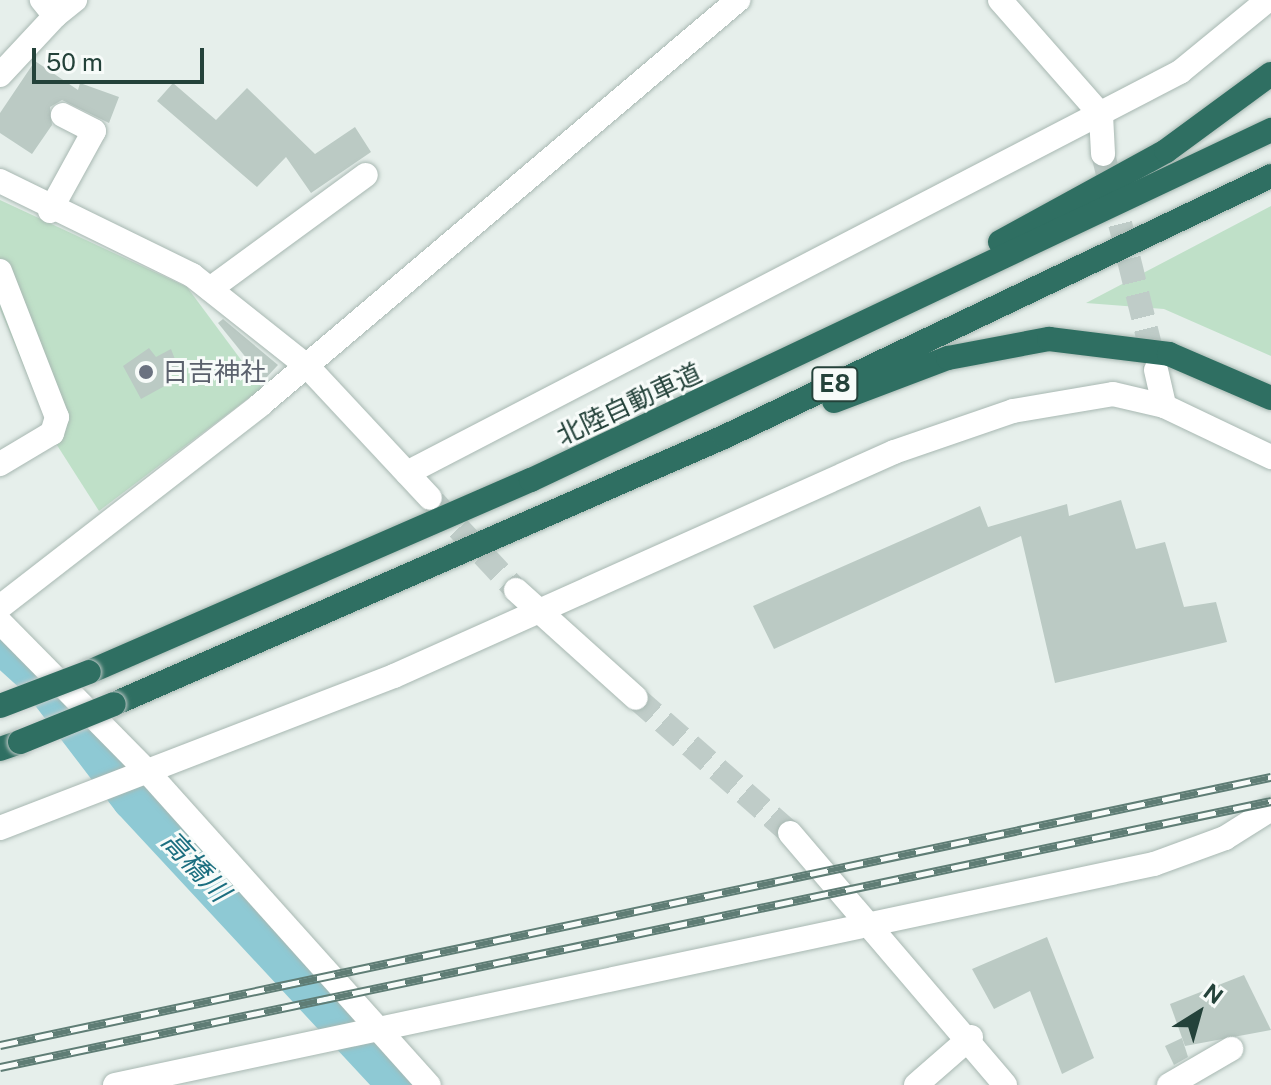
<!DOCTYPE html>
<meta charset="utf-8">
<style>
body{margin:0}
#map{position:relative;width:1271px;height:1085px;overflow:hidden;background:#e6efeb;font-family:"Public Sans","Noto Sans JP",sans-serif}
div>[style]{position:absolute}
.green>*{inset:0;background:#bfe0c8}
.river>*{height:42px;margin:-21px;padding:0 21px;transform-origin:21px;border-radius:21px;background:#8ec9d4}
.building>*{inset:0;background:#bbcac4}
.minor-tunnel>*{height:24px;margin-top:-12px;transform-origin:0;background:repeating-linear-gradient(90deg,#bfccc8 0 24px,transparent 0 36px)}
.roads{filter:drop-shadow(0 0 2px #a8b8b2) drop-shadow(0 0 2px #a8b8b2)}
.minor>*{height:24px;margin:-12px;padding:0 12px;transform-origin:12px;border-radius:12px;background:#fff}
.highway>*{height:24px;margin:-12px;padding:0 12px;transform-origin:12px;border-radius:12px;background:#2f6f62}
.rail>*{height:9px;margin-top:-4.5px;transform-origin:0;background:repeating-linear-gradient(90deg,#f7fbf9 0 18px,#5f7d75 0 36px);box-sizing:border-box;border-block:2px solid #5f7d75}
.bridges{filter:drop-shadow(0 0 2px #c2cac8) drop-shadow(0 0 2px #c2cac8)}
.highway-bridge>*{height:24px;margin:-12px;padding:0 12px;transform-origin:12px;border-radius:12px;background:#2f6f62}
.dots>*{width:22px;height:22px;translate:-50% -50%;box-sizing:border-box;border:4px solid #f7fbf9;border-radius:50%}
span{translate:-50% -50%;white-space:nowrap;text-align:center;line-height:1.15;-webkit-text-stroke:6px #f7fbf9;paint-order:stroke}
.shield-label span{padding:2px 6px;background:#f7fbf9;border:2px solid;border-radius:6px;-webkit-text-stroke-width:0}
.shield-label{font-size:24px;color:#24423a;font-weight:700}
.worship-label{font-size:26px;color:#5b616d}
.left{translate:0 -50%;text-align:left}
.street-label{font-size:26px;color:#24423a}
.water-label{font-size:28px;color:#1c6f80;font-style:italic}
.north{position:absolute;left:1159px;top:973px;width:80px;height:80px;-webkit-text-stroke:6px #f7fbf9;paint-order:stroke;rotate:37deg;font-size:22px;font-weight:700;line-height:32px;text-align:center;color:#24423a}
.north::after{content:'';display:block;margin:auto;width:28px;height:36px;background:#24423a;clip-path:polygon(50% 0,100% 100%,50% 72%,0 100%)}
.scale{position:absolute;left:32px;top:48px;width:172px;height:36px;box-sizing:border-box;border:4px solid #24423a;border-top:0;padding-left:10px;font-size:24px;line-height:28px;white-space:nowrap;color:#24423a;-webkit-text-stroke:6px #f7fbf9;paint-order:stroke}
</style>
<div id="map">
<div class="green">
<div style="clip-path:polygon(0 200px,187px 287px,262px 388px,99px 511px,55px 442px,0 309px)"></div>
<div style="clip-path:polygon(1271px 206px,1271px 356px,1164px 309px,1086px 303px)"></div>
</div>
<div class="river">
<div style="left:0;top:642px;width:57px;rotate:42.1deg"></div>
<div style="left:42px;top:680px;width:150px;rotate:52.6deg"></div>
<div style="left:133px;top:799px;width:391px;rotate:47.1deg"></div>
</div>
<div class="building">
<div style="clip-path:polygon(35px 61px,78px 90px,80px 83px,119px 97px,109px 123px,62px 100px,50px 107px,52px 125px,32px 154px,0 133px,0 113px)"></div>
<div style="clip-path:polygon(173px 83px,216px 120px,247px 88px,315px 154px,355px 127px,371px 152px,311px 193px,286px 157px,257px 187px,157px 101px)"></div>
<div style="clip-path:polygon(223px 319px,278px 365px,264px 380px,218px 323px)"></div>
<div style="clip-path:polygon(149px 348px,156px 357px,171px 349px,178px 367px,167px 373px,172px 382px,141px 399px,123px 366px)"></div>
<div style="clip-path:polygon(1121px 500px,1136px 549px,1165px 542px,1184px 607px,1216px 602px,1227px 642px,1055px 683px,1021px 536px,774px 649px,753px 606px,980px 506px,988px 527px,1067px 504px,1069px 516px)"></div>
<div style="clip-path:polygon(1047px 937px,1094px 1058px,1062px 1074px,1030px 991px,994px 1009px,972px 969px)"></div>
<div style="clip-path:polygon(1244px 975px,1271px 1030px,1185px 1046px,1170px 1004px)"></div>
<div style="clip-path:polygon(1182px 1038px,1188px 1057px,1174px 1065px,1165px 1046px)"></div>
</div>
<div class="minor-tunnel">
<div style="left:1103px;top:154px;width:221px;rotate:76.2deg"></div>
<div style="left:434px;top:502px;width:120px;rotate:47deg"></div>
<div style="left:636px;top:698px;width:205px;rotate:41.2deg"></div>
</div>
<div class="roads">
<div class="minor">
<div style="left:1000px;top:0;width:153px;rotate:48.7deg"></div>
<div style="left:1101px;top:115px;width:39px;rotate:87deg"></div>
<div style="left:55px;top:16px;width:26px;rotate:-39deg"></div>
<div style="left:0;top:75px;width:81px;rotate:-47deg"></div>
<div style="left:55px;top:16px;width:21px;rotate:-129deg"></div>
<div style="left:0;top:181px;width:214px;rotate:26.1deg"></div>
<div style="left:192px;top:275px;width:147px;rotate:38.4deg"></div>
<div style="left:307px;top:366px;width:180px;rotate:47deg"></div>
<div style="left:50px;top:211px;width:91px;rotate:-61.2deg"></div>
<div style="left:94px;top:131px;width:35px;rotate:-153deg"></div>
<div style="left:0;top:271px;width:157px;rotate:68.7deg"></div>
<div style="left:57px;top:417px;width:17px;rotate:107deg"></div>
<div style="left:52px;top:433px;width:61px;rotate:149.2deg"></div>
<div style="left:210px;top:289px;width:193px;rotate:-36.2deg"></div>
<div style="left:1156px;top:370px;width:37px;rotate:77deg"></div>
<div style="left:407px;top:473px;width:871px;rotate:-27.42deg"></div>
<div style="left:1180px;top:72px;width:114px;rotate:-39.3deg"></div>
<div style="left:516px;top:590px;width:161px;rotate:42deg"></div>
<div style="left:0;top:607px;width:329px;rotate:-37.8deg"></div>
<div style="left:260px;top:405px;width:627px;rotate:-40.27deg"></div>
<div style="left:0;top:622px;width:206px;rotate:45.4deg"></div>
<div style="left:145px;top:769px;width:425px;rotate:48.1deg"></div>
<div style="left:0;top:828px;width:422px;rotate:-21.1deg"></div>
<div style="left:394px;top:676px;width:548px;rotate:-24.13deg"></div>
<div style="left:894px;top:452px;width:126px;rotate:-19deg"></div>
<div style="left:1013px;top:411px;width:101px;rotate:-9.6deg"></div>
<div style="left:1113px;top:394px;width:52px;rotate:13.2deg"></div>
<div style="left:1164px;top:406px;width:119px;rotate:25.5deg"></div>
<div style="left:790px;top:833px;width:331px;rotate:49.5deg"></div>
<div style="left:115px;top:1085px;width:1062px;rotate:-12.01deg"></div>
<div style="left:1154px;top:864px;width:76px;rotate:-20.1deg"></div>
<div style="left:1225px;top:838px;width:54px;rotate:-32.2deg"></div>
<div style="left:916px;top:1085px;width:73px;rotate:-41.1deg"></div>
<div style="left:1169px;top:1085px;width:72px;rotate:-30.1deg"></div>
</div>
<div class="highway">
<div style="left:1000px;top:242px;width:189px;rotate:-28.7deg"></div>
<div style="left:1166px;top:151px;width:130px;rotate:-36.3deg"></div>
<div style="left:834px;top:401px;width:122px;rotate:-20.7deg"></div>
<div style="left:948px;top:358px;width:103px;rotate:-10.7deg"></div>
<div style="left:1049px;top:339px;width:121px;rotate:7.1deg"></div>
<div style="left:1169px;top:354px;width:111px;rotate:23.3deg"></div>
<div style="left:89px;top:672px;width:482px;rotate:-23.5deg"></div>
<div style="left:531px;top:480px;width:819px;rotate:-25.31deg"></div>
<div style="left:114px;top:704px;width:666px;rotate:-23.64deg"></div>
<div style="left:724px;top:437px;width:606px;rotate:-25.51deg"></div>
<div style="left:0;top:749px;width:21px;rotate:-19deg"></div>
</div>
</div>
<div class="rail">
<div style="left:0;top:1045px;width:1299px;rotate:-11.91deg"></div>
<div style="left:0;top:1067px;width:1299px;rotate:-11.82deg"></div>
</div>
<div class="bridges">
<div class="highway-bridge">
<div style="left:0;top:706px;width:95px;rotate:-20.9deg"></div>
<div style="left:20px;top:742px;width:101px;rotate:-22deg"></div>
</div>
</div>
<div class="dots">
<div style="left:146px;top:372px;background:#6b7280"></div>
</div>
<div class="shield-label">
<span style="left:835px;top:384px">E8</span>
</div>
<div class="worship-label">
<span class="left" style="left:162px;top:372px">日吉神社</span>
</div>
<div class="street-label">
<span style="left:629px;top:404px;rotate:-25deg">北陸自動車道</span>
</div>
<div class="water-label">
<span style="left:196px;top:866px;rotate:47deg">高橋川</span>
</div>
<div class="north">N</div>
<div class="scale">50 m</div>
</div>
